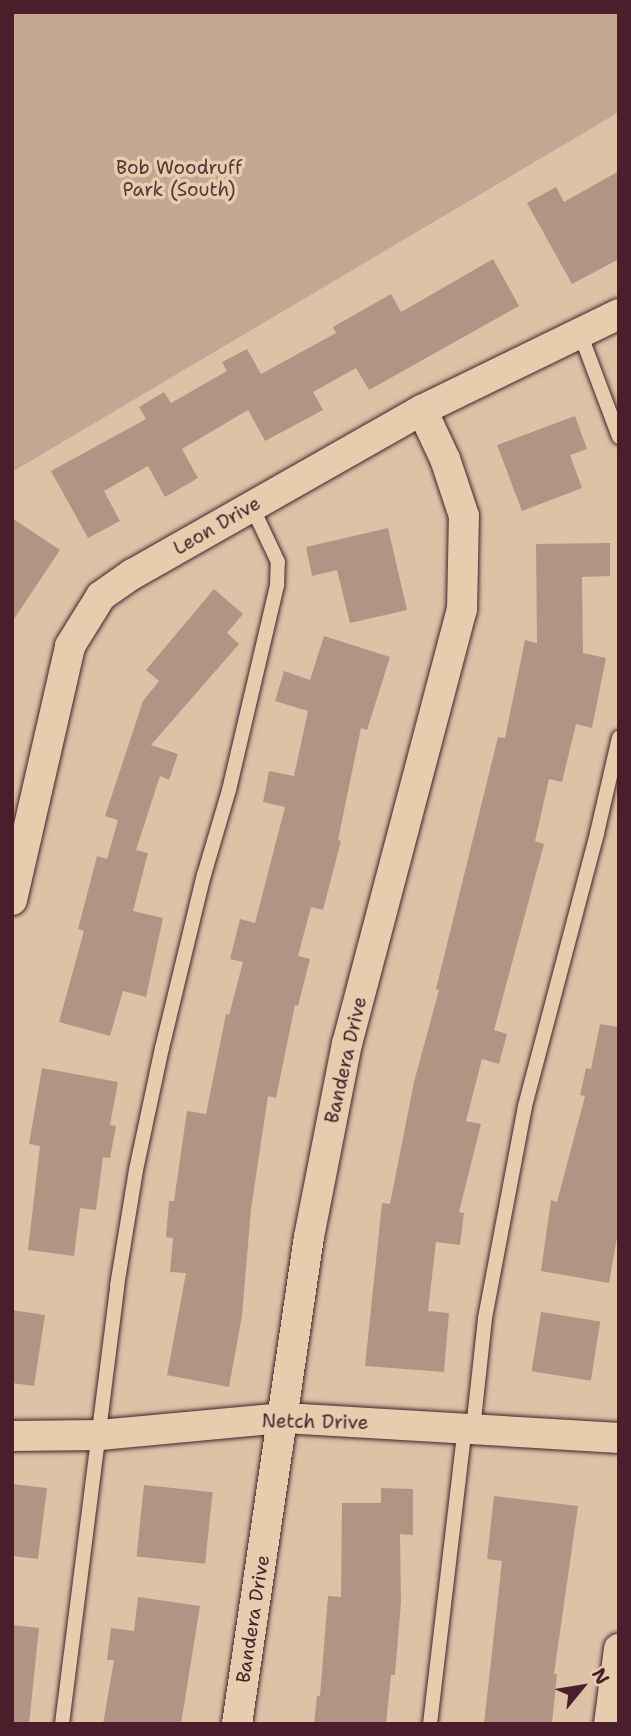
<!DOCTYPE html>
<style>
body{margin:0}
#map{position:relative;width:631px;height:1736px;overflow:hidden;background:#ddc2a6;font-family:"Shantell Sans",sans-serif}
div>[style]{position:absolute}
.green>*{inset:0;background:#c4a792}
.building>*{inset:0;background:#b39484;transform-origin:0 0}
.roads{filter:drop-shadow(0 0 2px #4a1f2b) drop-shadow(0 0 2px #4a1f2b)}
.lane>*{height:14px;margin:-7px;padding:0 7px;transform-origin:7px;border-radius:7px;background:#e6cdae}
.street>*{height:30px;margin:-15px;padding:0 15px;transform-origin:15px;border-radius:15px;background:#e6cdae}
span{translate:-50% -50%;white-space:nowrap;text-align:center;line-height:1.15;-webkit-text-stroke:7px #e6cdae;paint-order:stroke}
.park-label{font-size:19px;color:#5c333a}
.street-label{font-size:19px;color:#4a1f2b}
.frame{position:absolute;inset:0;border:14px solid #4a1f2b;pointer-events:none}
.north{position:absolute;left:547px;top:1652px;width:70px;height:70px;-webkit-text-stroke:5px #e6cdae;paint-order:stroke;rotate:60deg;font-size:19px;font-weight:700;line-height:28px;text-align:center;color:#4a1f2b}
.north::after{content:'';display:block;margin:auto;width:24px;height:32px;background:#4a1f2b;clip-path:polygon(50% 0,100% 100%,50% 72%,0 100%)}
</style>
<div id="map">
<div class="green">
<div style="clip-path:polygon(12px 12px,619px 12px,619px 112px,12px 472px)"></div>
</div>
<div class="building">
<div style="clip-path:polygon(619px 171px,619px 259px,572px 284px,527px 203px,556px 187px,564px 202px)"></div>
<div style="clip-path:polygon(493px 259px,519px 306px,369px 390px,356px 368px,313px 392px,323px 410px,265px 441px,248px 410px,182px 449px,198px 478px,165px 497px,148px 466px,104px 491px,120px 521px,88px 538px,51px 471px,146px 419px,139px 407px,164px 392px,171px 403px,227px 371px,222px 362px,247px 349px,261px 374px,336px 333px,333px 327px,391px 294px,401px 312px)"></div>
<div style="clip-path:polygon(575px 416px,587px 449px,570px 455px,582px 488px,522px 511px,497px 445px)"></div>
<div style="clip-path:polygon(12px 518px,60px 550px,12px 622px)"></div>
<div style="clip-path:polygon(388px 528px,407px 610px,350px 623px,337px 570px,312px 576px,306px 547px)"></div>
<div style="clip-path:polygon(610px 543px,610px 576px,582px 577px,583px 653px,606px 658px,592px 728px,576px 724px,562px 782px,549px 779px,535px 841px,544px 844px,494px 1030px,507px 1034px,499px 1064px,482px 1059px,466px 1121px,481px 1124px,459px 1212px,464px 1213px,460px 1245px,436px 1242px,428px 1311px,449px 1313px,444px 1372px,365px 1366px,382px 1203px,390px 1204px,414px 1082px,439px 990px,436px 989px,498px 737px,505px 738px,525px 640px,537px 643px,536px 544px)"></div>
<div style="clip-path:polygon(214px 589px,243px 614px,227px 633px,239px 644px,151px 745px,178px 754px,169px 780px,160px 776px,136px 850px,148px 853px,133px 911px,163px 918px,146px 997px,123px 991px,110px 1036px,59px 1022px,84px 931px,78px 929px,97px 856px,107px 859px,118px 820px,105px 816px,143px 701px,159px 681px,146px 670px)"></div>
<div style="clip-path:polygon(324px 636px,390px 657px,367px 730px,361px 728px,338px 840px,341px 841px,323px 910px,311px 907px,298px 956px,310px 959px,298px 1006px,295px 1005px,276px 1098px,268px 1096px,251px 1209px,242px 1316px,229px 1387px,167px 1375px,186px 1273px,170px 1272px,173px 1238px,166px 1237px,169px 1201px,174px 1201px,187px 1111px,206px 1114px,226px 1014px,229px 1015px,243px 962px,230px 959px,240px 919px,255px 923px,285px 807px,263px 802px,269px 771px,294px 776px,308px 711px,275px 701px,284px 671px,310px 680px)"></div>
<div style="clip-path:polygon(600px 1024px,619px 1027px,619px 1226px,609px 1283px,541px 1271px,551px 1200px,557px 1202px,585px 1096px,580px 1095px,586px 1068px,591px 1069px)"></div>
<div style="clip-path:polygon(42px 1068px,118px 1082px,110px 1125px,116px 1126px,110px 1158px,103px 1157px,96px 1210px,80px 1208px,74px 1256px,28px 1250px,40px 1146px,29px 1144px)"></div>
<div style="clip-path:polygon(12px 1310px,45px 1315px,34px 1386px,12px 1383px)"></div>
<div style="left:541px;top:1312px;width:60px;height:60px;rotate:9deg"></div>
<div style="clip-path:polygon(12px 1484px,47px 1488px,38px 1559px,12px 1556px)"></div>
<div style="left:144px;top:1485px;width:69px;height:72px;rotate:6deg"></div>
<div style="clip-path:polygon(381px 1488px,413px 1489px,413px 1535px,400px 1534px,401px 1602px,395px 1675px,391px 1675px,386px 1724px,314px 1724px,317px 1696px,320px 1696px,328px 1596px,341px 1597px,342px 1503px,381px 1503px)"></div>
<div style="clip-path:polygon(494px 1496px,578px 1506px,554px 1674px,557px 1674px,552px 1724px,484px 1724px,502px 1561px,487px 1559px)"></div>
<div style="clip-path:polygon(138px 1597px,200px 1606px,181px 1724px,103px 1724px,114px 1660px,107px 1660px,111px 1628px,134px 1631px)"></div>
<div style="clip-path:polygon(12px 1625px,39px 1628px,29px 1724px,12px 1724px)"></div>
</div>
<div class="roads">
<div class="lane">
<div style="left:580px;top:333px;width:111px;rotate:69.4deg"></div>
<div style="left:473px;top:1429px;width:112px;rotate:-83.8deg"></div>
<div style="left:485px;top:1318px;width:216px;rotate:-79.3deg"></div>
<div style="left:525px;top:1106px;width:282px;rotate:-75.2deg"></div>
<div style="left:597px;top:833px;width:98px;rotate:-77deg"></div>
<div style="left:62px;top:1724px;width:441px;rotate:-82.8deg"></div>
<div style="left:117px;top:1286px;width:118px;rotate:-80.7deg"></div>
<div style="left:136px;top:1170px;width:125px;rotate:-78deg"></div>
<div style="left:162px;top:1048px;width:178px;rotate:-76.4deg"></div>
<div style="left:204px;top:875px;width:89px;rotate:-73.6deg"></div>
<div style="left:229px;top:790px;width:211px;rotate:-76.8deg"></div>
<div style="left:277px;top:585px;width:23px;rotate:-88deg"></div>
<div style="left:278px;top:562px;width:61px;rotate:-115.3deg"></div>
<div style="left:430px;top:1724px;width:298px;rotate:-83.3deg"></div>
</div>
<div class="street">
<div style="left:12px;top:900px;width:261px;rotate:-77.1deg"></div>
<div style="left:70px;top:646px;width:59px;rotate:-58.2deg"></div>
<div style="left:101px;top:596px;width:39px;rotate:-35deg"></div>
<div style="left:133px;top:574px;width:332px;rotate:-29.6deg"></div>
<div style="left:422px;top:410px;width:219px;rotate:-26deg"></div>
<div style="left:12px;top:1436px;width:88px;rotate:-0.7deg"></div>
<div style="left:100px;top:1435px;width:185px;rotate:-5.3deg"></div>
<div style="left:284px;top:1418px;width:336px;rotate:3.4deg"></div>
<div style="left:237px;top:1724px;width:492px;rotate:-81.6deg"></div>
<div style="left:309px;top:1237px;width:197px;rotate:-78.9deg"></div>
<div style="left:347px;top:1044px;width:449px;rotate:-75.2deg"></div>
<div style="left:462px;top:610px;width:94px;rotate:-88.8deg"></div>
<div style="left:464px;top:516px;width:60px;rotate:-108.4deg"></div>
<div style="left:445px;top:459px;width:54px;rotate:-115.1deg"></div>
<div style="left:609px;top:1724px;width:76px;rotate:-82.4deg"></div>
</div>
</div>
<div class="park-label">
<span style="left:179px;top:179px">Bob Woodruff<br>Park (South)</span>
</div>
<div class="street-label">
<span style="left:217px;top:526px;rotate:-30deg">Leon Drive</span>
<span style="left:346px;top:1060px;rotate:-77deg">Bandera Drive</span>
<span style="left:315px;top:1422px;rotate:1deg">Netch Drive</span>
<span style="left:253px;top:1619px;rotate:-81deg">Bandera Drive</span>
</div>
<div class="frame"></div>
<div class="north">N</div>
</div>
